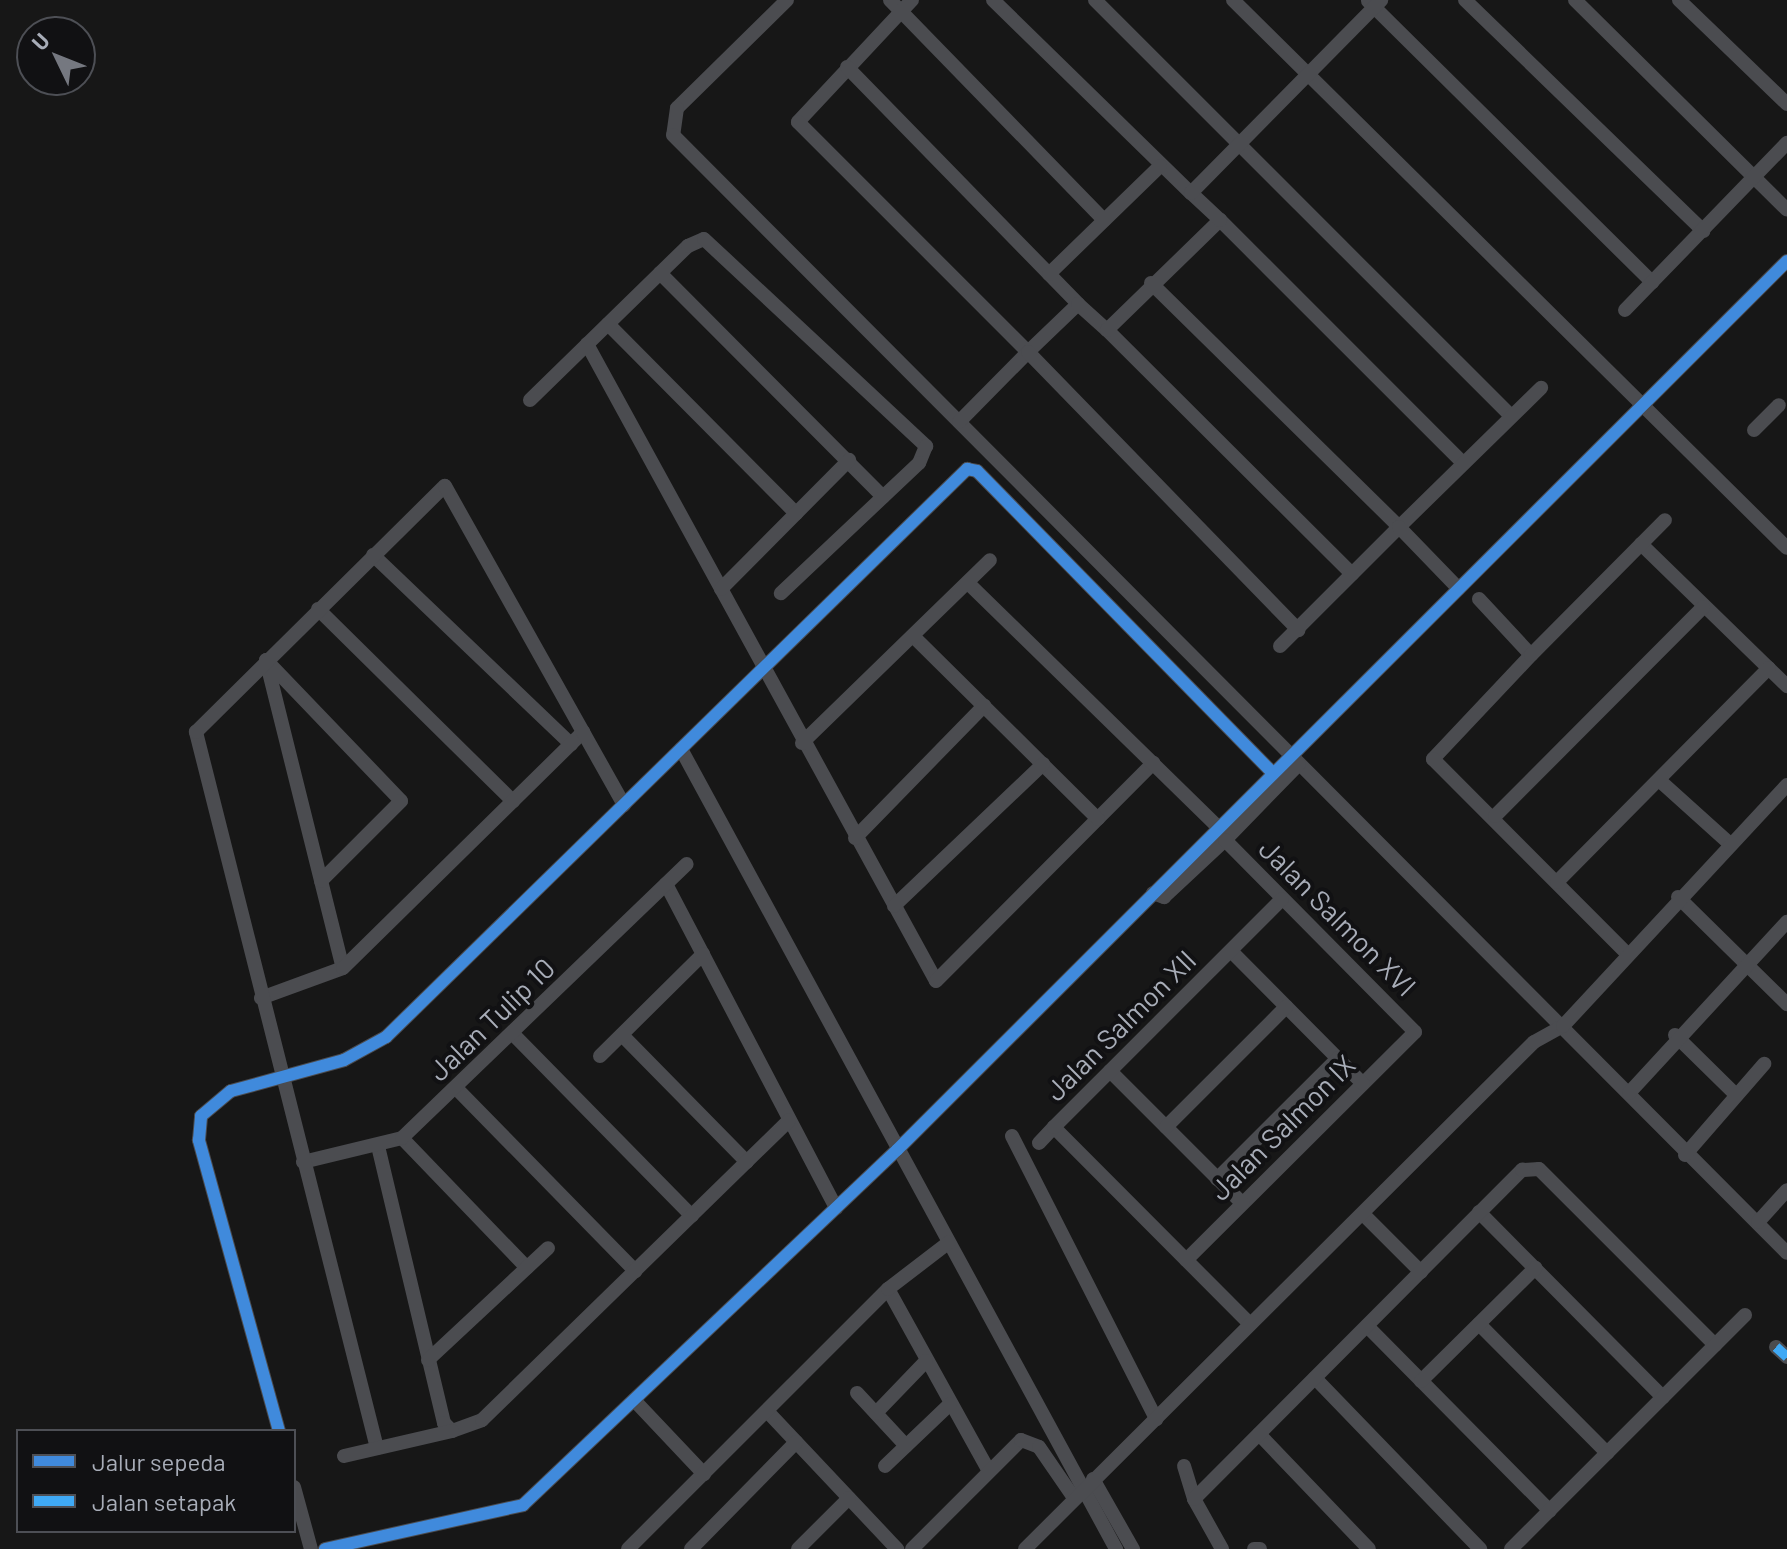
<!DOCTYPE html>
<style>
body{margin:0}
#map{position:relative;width:1787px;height:1549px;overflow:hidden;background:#171717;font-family:Barlow,sans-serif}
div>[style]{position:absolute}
.minor>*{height:14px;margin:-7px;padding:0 7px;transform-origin:7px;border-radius:7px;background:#4b4c50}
.quiet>*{height:10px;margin-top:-5px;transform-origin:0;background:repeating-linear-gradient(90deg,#3fa9f5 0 20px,transparent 0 30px)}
.cycleway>*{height:12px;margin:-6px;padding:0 6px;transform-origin:6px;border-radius:6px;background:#408adc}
span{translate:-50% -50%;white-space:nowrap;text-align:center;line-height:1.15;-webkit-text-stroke:8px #111113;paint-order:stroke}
.street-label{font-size:28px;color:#a8adb8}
.legend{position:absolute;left:16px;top:1429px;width:280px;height:104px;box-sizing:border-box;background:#111113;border:2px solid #4d4f55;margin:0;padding:10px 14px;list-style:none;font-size:24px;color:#a8adb8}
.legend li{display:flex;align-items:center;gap:16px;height:40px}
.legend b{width:40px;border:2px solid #4d4f55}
.north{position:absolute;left:16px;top:16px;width:80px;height:80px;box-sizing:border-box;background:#111113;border:2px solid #4d4f55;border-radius:50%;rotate:313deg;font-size:22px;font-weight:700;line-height:32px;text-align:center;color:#a8adb8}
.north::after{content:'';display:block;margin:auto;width:28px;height:36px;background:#757880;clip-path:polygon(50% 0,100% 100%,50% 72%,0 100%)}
</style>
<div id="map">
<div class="minor">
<div style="left:787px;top:0;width:154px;rotate:135.5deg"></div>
<div style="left:677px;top:108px;width:27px;rotate:98deg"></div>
<div style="left:673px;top:135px;width:1578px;rotate:45.1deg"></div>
<div style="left:890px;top:0;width:307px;rotate:45.8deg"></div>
<div style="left:912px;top:0;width:167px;rotate:133.1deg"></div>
<div style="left:798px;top:122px;width:325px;rotate:45deg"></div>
<div style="left:1028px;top:352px;width:98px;rotate:134.6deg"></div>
<div style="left:993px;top:0;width:277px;rotate:44.3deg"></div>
<div style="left:1095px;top:0;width:587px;rotate:45deg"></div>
<div style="left:1233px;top:0;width:779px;rotate:44.69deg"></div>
<div style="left:1465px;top:0;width:332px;rotate:44.1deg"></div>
<div style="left:1575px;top:0;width:298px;rotate:44.7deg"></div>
<div style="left:1679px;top:0;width:150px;rotate:43.9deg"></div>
<div style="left:1368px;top:1px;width:400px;rotate:44.7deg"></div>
<div style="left:847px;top:67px;width:331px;rotate:45.7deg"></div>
<div style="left:1078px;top:304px;width:69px;rotate:136.2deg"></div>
<div style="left:1028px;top:352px;width:388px;rotate:45.8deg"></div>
<div style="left:1220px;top:220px;width:341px;rotate:45deg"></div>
<div style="left:660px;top:273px;width:316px;rotate:45.1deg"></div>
<div style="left:1049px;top:274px;width:155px;rotate:-44.2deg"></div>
<div style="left:1151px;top:283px;width:348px;rotate:44.5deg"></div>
<div style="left:1399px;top:527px;width:199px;rotate:-44.4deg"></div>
<div style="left:1078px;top:304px;width:39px;rotate:42deg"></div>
<div style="left:1625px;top:310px;width:233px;rotate:-45.9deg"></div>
<div style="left:608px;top:324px;width:267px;rotate:45.2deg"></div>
<div style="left:587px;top:344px;width:726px;rotate:61.28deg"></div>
<div style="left:936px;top:981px;width:308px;rotate:-45.1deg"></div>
<div style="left:530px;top:400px;width:221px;rotate:-44.3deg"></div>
<div style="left:688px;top:246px;width:17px;rotate:-24deg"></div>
<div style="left:704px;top:239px;width:304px;rotate:43deg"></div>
<div style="left:926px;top:446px;width:18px;rotate:112deg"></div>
<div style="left:919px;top:463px;width:190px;rotate:136.7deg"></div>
<div style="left:1754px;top:430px;width:35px;rotate:-45deg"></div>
<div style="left:1641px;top:544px;width:204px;rotate:44.2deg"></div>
<div style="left:373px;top:555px;width:274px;rotate:43.7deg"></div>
<div style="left:1352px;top:574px;width:346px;rotate:-135.1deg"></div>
<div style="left:1107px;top:330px;width:158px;rotate:-44.2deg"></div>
<div style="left:1220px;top:220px;width:40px;rotate:-137deg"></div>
<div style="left:1191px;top:193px;width:271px;rotate:-45.4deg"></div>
<div style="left:968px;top:583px;width:351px;rotate:44.3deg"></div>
<div style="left:721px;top:589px;width:182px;rotate:-45.2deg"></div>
<div style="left:1479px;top:599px;width:76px;rotate:47.1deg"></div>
<div style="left:1531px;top:655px;width:143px;rotate:133.3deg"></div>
<div style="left:1433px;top:759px;width:272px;rotate:45.1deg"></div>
<div style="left:318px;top:609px;width:274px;rotate:44.6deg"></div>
<div style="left:913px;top:636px;width:260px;rotate:44.7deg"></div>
<div style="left:1280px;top:646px;width:168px;rotate:-45deg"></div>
<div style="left:1399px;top:527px;width:86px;rotate:45.9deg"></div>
<div style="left:1531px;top:655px;width:190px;rotate:-45.2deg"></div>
<div style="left:266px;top:660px;width:317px;rotate:76deg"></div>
<div style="left:266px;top:660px;width:195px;rotate:46.2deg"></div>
<div style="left:401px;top:801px;width:113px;rotate:135deg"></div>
<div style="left:802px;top:743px;width:262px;rotate:-44.2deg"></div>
<div style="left:681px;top:749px;width:911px;rotate:61.46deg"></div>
<div style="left:1659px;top:780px;width:96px;rotate:42deg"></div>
<div style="left:1495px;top:816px;width:295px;rotate:-45.1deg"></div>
<div style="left:855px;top:838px;width:185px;rotate:-45.7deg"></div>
<div style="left:1225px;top:840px;width:106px;rotate:-45.8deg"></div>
<div style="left:1557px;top:882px;width:301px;rotate:-45.3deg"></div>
<div style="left:666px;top:884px;width:366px;rotate:62.3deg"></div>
<div style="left:1153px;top:893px;width:12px;rotate:20deg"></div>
<div style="left:1164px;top:897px;width:83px;rotate:-43.1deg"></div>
<div style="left:1225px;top:840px;width:270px;rotate:45.3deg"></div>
<div style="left:1415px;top:1032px;width:323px;rotate:135.1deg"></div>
<div style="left:1678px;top:897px;width:153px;rotate:44.5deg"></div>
<div style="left:894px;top:906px;width:206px;rotate:-43.6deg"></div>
<div style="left:1231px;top:951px;width:187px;rotate:45.2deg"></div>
<div style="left:261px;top:998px;width:87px;rotate:-20.1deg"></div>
<div style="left:343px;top:968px;width:337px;rotate:-44.5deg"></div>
<div style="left:513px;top:1034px;width:255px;rotate:45.5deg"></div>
<div style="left:622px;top:1035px;width:178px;rotate:45.5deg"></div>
<div style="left:1675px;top:1035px;width:84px;rotate:44.5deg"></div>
<div style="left:600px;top:1056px;width:145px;rotate:-44.7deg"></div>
<div style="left:1110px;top:1071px;width:187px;rotate:45deg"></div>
<div style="left:457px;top:1089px;width:255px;rotate:45.6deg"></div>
<div style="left:1629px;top:1093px;width:233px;rotate:-47.3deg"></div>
<div style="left:1166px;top:1127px;width:170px;rotate:-45deg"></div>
<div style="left:1012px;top:1136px;width:318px;rotate:63deg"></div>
<div style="left:402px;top:1138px;width:180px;rotate:46.1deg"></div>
<div style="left:1039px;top:1143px;width:22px;rotate:-47deg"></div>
<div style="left:378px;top:1146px;width:285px;rotate:76.6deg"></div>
<div style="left:444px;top:1423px;width:11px;rotate:45deg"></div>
<div style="left:452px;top:1431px;width:32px;rotate:-20deg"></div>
<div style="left:482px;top:1420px;width:429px;rotate:-44.3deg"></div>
<div style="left:1685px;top:1155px;width:121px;rotate:-49deg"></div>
<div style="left:303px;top:1162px;width:102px;rotate:-13.6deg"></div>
<div style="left:402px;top:1138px;width:395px;rotate:-43.9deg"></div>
<div style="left:1217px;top:1179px;width:171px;rotate:-45deg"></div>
<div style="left:1479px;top:1212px;width:261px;rotate:45.2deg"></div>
<div style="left:1363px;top:1214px;width:82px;rotate:45deg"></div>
<div style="left:1758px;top:1222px;width:43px;rotate:-47.8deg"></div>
<div style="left:888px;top:1289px;width:208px;rotate:61deg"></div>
<div style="left:1250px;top:1324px;width:278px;rotate:-134.9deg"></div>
<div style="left:1054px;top:1127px;width:322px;rotate:-45deg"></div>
<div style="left:1479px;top:1324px;width:182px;rotate:45.2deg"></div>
<div style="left:1367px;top:1326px;width:260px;rotate:45.3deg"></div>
<div style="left:1776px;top:1347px;width:15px;rotate:42deg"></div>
<div style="left:428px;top:1360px;width:164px;rotate:-43deg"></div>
<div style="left:1315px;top:1378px;width:238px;rotate:46deg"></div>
<div style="left:1421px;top:1381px;width:161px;rotate:-44.7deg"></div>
<div style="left:857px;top:1393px;width:72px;rotate:47.2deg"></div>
<div style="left:634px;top:1400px;width:102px;rotate:46.6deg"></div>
<div style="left:767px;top:1411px;width:190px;rotate:46.7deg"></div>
<div style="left:876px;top:1413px;width:72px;rotate:-46.1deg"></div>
<div style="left:279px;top:1431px;width:302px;rotate:-105.4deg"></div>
<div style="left:199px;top:1140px;width:24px;rotate:-85deg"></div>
<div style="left:201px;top:1116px;width:39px;rotate:-40deg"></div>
<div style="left:231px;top:1091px;width:117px;rotate:-15.3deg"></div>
<div style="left:344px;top:1060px;width:48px;rotate:-28.7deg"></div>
<div style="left:386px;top:1037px;width:813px;rotate:-44.35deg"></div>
<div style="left:967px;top:469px;width:10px;rotate:11deg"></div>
<div style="left:977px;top:471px;width:423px;rotate:45.6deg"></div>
<div style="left:1259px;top:1434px;width:159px;rotate:46.3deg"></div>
<div style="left:377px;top:1448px;width:739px;rotate:-104.19deg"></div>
<div style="left:196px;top:732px;width:350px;rotate:-44.7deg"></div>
<div style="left:445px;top:486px;width:366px;rotate:60.7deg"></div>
<div style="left:344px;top:1456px;width:111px;rotate:-13deg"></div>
<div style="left:885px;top:1466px;width:90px;rotate:-43.6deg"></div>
<div style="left:1184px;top:1466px;width:34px;rotate:73deg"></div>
<div style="left:1093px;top:1479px;width:81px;rotate:60.3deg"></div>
<div style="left:294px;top:1487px;width:64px;rotate:74.7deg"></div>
<div style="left:325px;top:1549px;width:203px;rotate:-12.5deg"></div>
<div style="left:523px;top:1505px;width:516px;rotate:-43.51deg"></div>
<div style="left:897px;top:1150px;width:1258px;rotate:-44.97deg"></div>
<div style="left:628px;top:1549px;width:368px;rotate:-45deg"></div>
<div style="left:888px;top:1289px;width:76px;rotate:-37.5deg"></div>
<div style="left:691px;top:1549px;width:150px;rotate:-45.5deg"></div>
<div style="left:798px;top:1549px;width:72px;rotate:-45deg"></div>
<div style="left:912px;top:1549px;width:154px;rotate:-45deg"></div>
<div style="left:1021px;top:1440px;width:19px;rotate:21deg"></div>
<div style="left:1039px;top:1447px;width:62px;rotate:55.5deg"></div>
<div style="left:1025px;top:1549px;width:718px;rotate:-44.89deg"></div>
<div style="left:1534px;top:1042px;width:33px;rotate:-29deg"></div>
<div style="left:1563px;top:1026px;width:329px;rotate:-47.1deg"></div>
<div style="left:1222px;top:1549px;width:57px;rotate:-119.2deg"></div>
<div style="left:1194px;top:1499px;width:465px;rotate:-45.1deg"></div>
<div style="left:1522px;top:1170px;width:17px;rotate:-3deg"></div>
<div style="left:1539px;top:1169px;width:249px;rotate:45deg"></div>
<div style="left:1254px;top:1549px;width:6px"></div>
<div style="left:1511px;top:1549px;width:331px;rotate:-45deg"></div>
</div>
<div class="quiet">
<div style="left:1776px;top:1347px;width:15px;rotate:42deg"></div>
</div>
<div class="cycleway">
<div style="left:279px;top:1431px;width:302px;rotate:-105.4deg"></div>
<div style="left:199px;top:1140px;width:24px;rotate:-85deg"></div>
<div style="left:201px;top:1116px;width:39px;rotate:-40deg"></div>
<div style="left:231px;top:1091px;width:117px;rotate:-15.3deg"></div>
<div style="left:344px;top:1060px;width:48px;rotate:-28.7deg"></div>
<div style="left:386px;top:1037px;width:813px;rotate:-44.35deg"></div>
<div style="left:967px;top:469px;width:10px;rotate:11deg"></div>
<div style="left:977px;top:471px;width:423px;rotate:45.6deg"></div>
<div style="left:325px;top:1549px;width:203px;rotate:-12.5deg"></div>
<div style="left:523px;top:1505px;width:516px;rotate:-43.51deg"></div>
<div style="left:897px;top:1150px;width:1258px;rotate:-44.97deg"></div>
</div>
<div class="street-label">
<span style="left:1338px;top:917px;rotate:45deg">Jalan Salmon XVI</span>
<span style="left:491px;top:1019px;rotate:-44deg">Jalan Tulip 10</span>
<span style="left:1120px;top:1025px;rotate:-45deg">Jalan Salmon XII</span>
<span style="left:1282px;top:1127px;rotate:-45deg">Jalan Salmon IX</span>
</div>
<ul class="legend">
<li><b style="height:10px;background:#408adc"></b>Jalur sepeda</li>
<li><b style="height:10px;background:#3fa9f5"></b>Jalan setapak</li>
</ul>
<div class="north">U</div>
</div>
